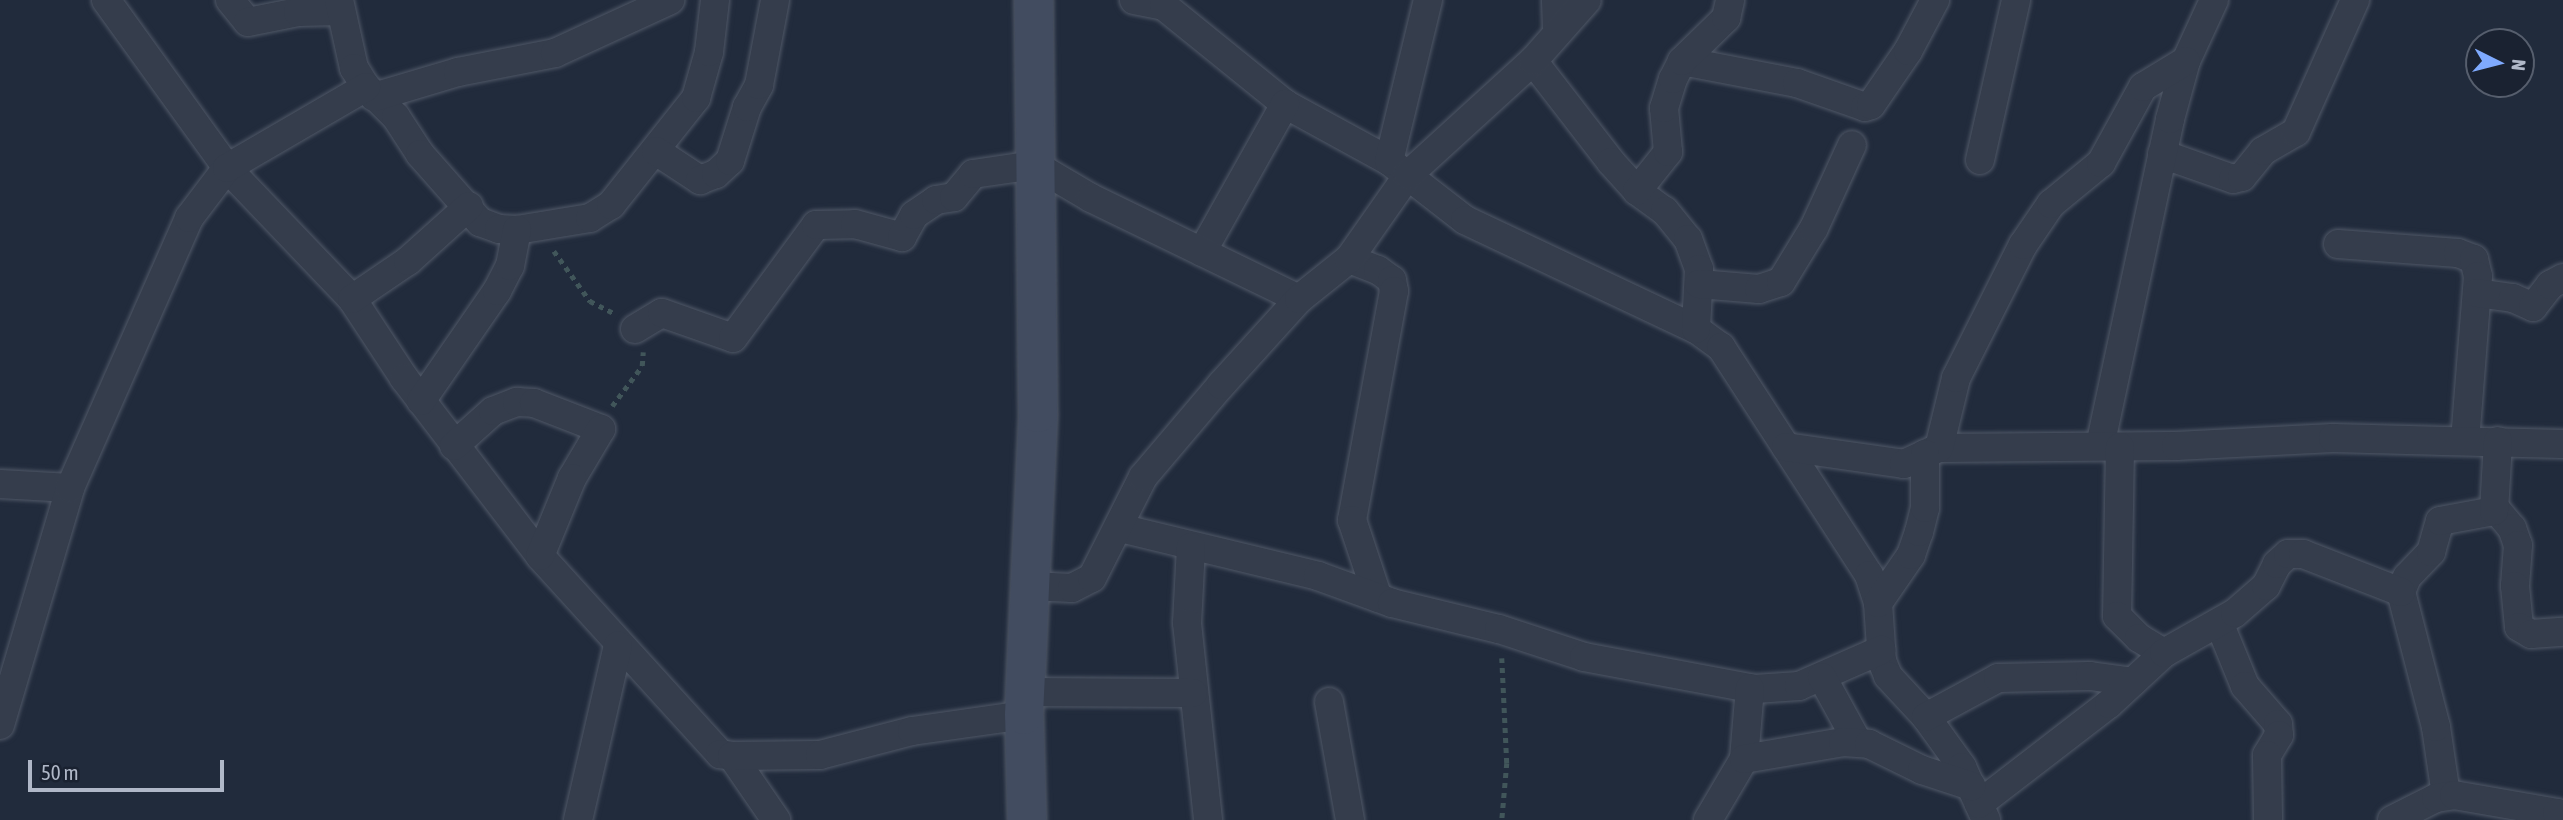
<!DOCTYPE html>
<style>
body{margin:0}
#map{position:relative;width:2563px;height:820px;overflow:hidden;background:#212b3c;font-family:"Asap Condensed",sans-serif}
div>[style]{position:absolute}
.path>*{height:4.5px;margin-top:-2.25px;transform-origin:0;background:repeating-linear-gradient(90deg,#41565a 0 5px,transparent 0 10px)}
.roads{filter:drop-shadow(0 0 2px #505867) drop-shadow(0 0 2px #505867)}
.street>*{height:28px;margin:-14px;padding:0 14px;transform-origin:14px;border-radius:14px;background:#353d4c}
.secondary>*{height:38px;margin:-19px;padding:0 19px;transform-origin:19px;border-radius:19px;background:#424c60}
span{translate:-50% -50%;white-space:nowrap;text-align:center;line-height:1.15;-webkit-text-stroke:5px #1a2231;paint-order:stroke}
.north{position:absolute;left:2465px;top:28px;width:70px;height:70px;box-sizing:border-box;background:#1a2231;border:2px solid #565e6d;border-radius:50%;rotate:96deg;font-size:19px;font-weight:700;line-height:28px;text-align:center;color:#b0b8c8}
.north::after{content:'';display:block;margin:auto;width:24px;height:32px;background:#7faafe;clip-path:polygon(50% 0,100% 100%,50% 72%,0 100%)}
.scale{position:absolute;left:28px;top:760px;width:196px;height:32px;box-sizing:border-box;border:4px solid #b0b8c8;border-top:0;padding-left:9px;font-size:21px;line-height:24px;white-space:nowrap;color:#b0b8c8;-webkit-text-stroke:5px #1a2231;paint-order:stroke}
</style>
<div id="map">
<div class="path">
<div style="left:554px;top:251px;width:62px;rotate:54.2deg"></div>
<div style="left:590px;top:301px;width:27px;rotate:27deg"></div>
<div style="left:612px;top:406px;width:50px;rotate:-53.1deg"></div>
<div style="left:642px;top:366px;width:14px;rotate:-86deg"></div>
<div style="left:1502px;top:658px;width:105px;rotate:87.3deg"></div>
<div style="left:1507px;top:763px;width:57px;rotate:95deg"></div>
</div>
<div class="roads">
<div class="street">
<div style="left:106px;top:0;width:207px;rotate:54.2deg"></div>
<div style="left:227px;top:168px;width:181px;rotate:46.3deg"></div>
<div style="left:352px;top:299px;width:95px;rotate:56.6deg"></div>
<div style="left:404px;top:378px;width:224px;rotate:52.6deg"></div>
<div style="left:540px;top:556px;width:268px;rotate:47.7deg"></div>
<div style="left:720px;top:754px;width:12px;rotate:9deg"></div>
<div style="left:732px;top:756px;width:78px;rotate:55.5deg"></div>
<div style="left:230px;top:0;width:28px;rotate:51deg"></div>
<div style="left:248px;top:22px;width:51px;rotate:-11.3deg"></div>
<div style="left:298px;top:12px;width:43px;rotate:-1.3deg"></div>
<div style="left:339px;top:0;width:70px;rotate:77.6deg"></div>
<div style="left:354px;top:68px;width:22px;rotate:58deg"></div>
<div style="left:366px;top:87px;width:42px;rotate:45deg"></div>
<div style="left:396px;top:117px;width:44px;rotate:57deg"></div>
<div style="left:420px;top:154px;width:91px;rotate:48.6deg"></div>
<div style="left:480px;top:222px;width:20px;rotate:20deg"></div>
<div style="left:499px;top:229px;width:18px;rotate:3deg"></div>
<div style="left:517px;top:230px;width:74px;rotate:-9.3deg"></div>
<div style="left:590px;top:218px;width:25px;rotate:-32deg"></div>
<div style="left:611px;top:205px;width:137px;rotate:-51.5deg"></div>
<div style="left:696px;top:98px;width:48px;rotate:-74.2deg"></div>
<div style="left:709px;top:52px;width:52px;rotate:-83.4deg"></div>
<div style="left:1134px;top:0;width:31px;rotate:11deg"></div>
<div style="left:1164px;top:6px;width:156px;rotate:39deg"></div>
<div style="left:1285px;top:104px;width:119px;rotate:28.7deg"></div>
<div style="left:1389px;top:161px;width:96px;rotate:37.8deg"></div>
<div style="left:1465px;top:220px;width:255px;rotate:25.3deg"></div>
<div style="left:1696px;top:329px;width:31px;rotate:36deg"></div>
<div style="left:1721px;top:347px;width:272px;rotate:57deg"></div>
<div style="left:1869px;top:575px;width:29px;rotate:72deg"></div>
<div style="left:1878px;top:603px;width:58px;rotate:86.1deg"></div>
<div style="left:1882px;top:661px;width:16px;rotate:68deg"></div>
<div style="left:1888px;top:676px;width:56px;rotate:47.2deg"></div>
<div style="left:1926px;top:717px;width:62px;rotate:54.2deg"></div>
<div style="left:1962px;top:767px;width:58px;rotate:65.6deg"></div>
<div style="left:1556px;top:0;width:32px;rotate:88deg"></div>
<div style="left:1533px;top:61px;width:128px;rotate:52.3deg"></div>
<div style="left:1611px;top:162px;width:39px;rotate:48deg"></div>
<div style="left:1637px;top:191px;width:34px;rotate:36deg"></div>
<div style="left:1665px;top:211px;width:36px;rotate:51deg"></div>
<div style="left:1688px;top:239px;width:32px;rotate:70deg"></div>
<div style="left:1699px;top:269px;width:60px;rotate:92.9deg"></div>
<div style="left:1682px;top:61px;width:117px;rotate:10.8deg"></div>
<div style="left:1797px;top:83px;width:72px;rotate:19.4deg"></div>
<div style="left:1865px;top:107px;width:6px;rotate:-18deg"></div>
<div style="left:1871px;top:105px;width:65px;rotate:-55.6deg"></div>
<div style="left:1908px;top:51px;width:58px;rotate:-62.1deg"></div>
<div style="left:374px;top:97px;width:88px;rotate:-16.6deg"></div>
<div style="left:458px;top:72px;width:99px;rotate:-11.1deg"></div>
<div style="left:555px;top:53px;width:127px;rotate:-24.7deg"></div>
<div style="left:656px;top:151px;width:53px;rotate:33.4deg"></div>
<div style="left:700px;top:180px;width:17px;rotate:-21deg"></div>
<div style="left:716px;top:174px;width:19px;rotate:-43deg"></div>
<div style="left:730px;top:161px;width:57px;rotate:-72.5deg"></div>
<div style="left:747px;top:107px;width:25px;rotate:-61deg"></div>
<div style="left:759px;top:85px;width:86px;rotate:-79.3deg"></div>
<div style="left:2162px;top:154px;width:75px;rotate:19.4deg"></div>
<div style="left:2233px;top:179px;width:9px;rotate:-13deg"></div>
<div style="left:2242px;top:177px;width:33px;rotate:-51deg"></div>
<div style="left:2263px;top:151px;width:38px;rotate:-30deg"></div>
<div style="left:2296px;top:132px;width:145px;rotate:-65.9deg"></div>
<div style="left:1980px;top:160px;width:164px;rotate:-77.3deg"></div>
<div style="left:1389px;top:161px;width:166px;rotate:-76.4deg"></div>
<div style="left:1637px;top:191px;width:50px;rotate:-51.5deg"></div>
<div style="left:1668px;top:152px;width:44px;rotate:-95.2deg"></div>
<div style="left:1664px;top:108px;width:30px;rotate:-73deg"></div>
<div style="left:1673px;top:79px;width:20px;rotate:-63deg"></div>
<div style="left:1682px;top:61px;width:62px;rotate:-44.3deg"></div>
<div style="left:1726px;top:18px;width:18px;rotate:-77deg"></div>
<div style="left:2338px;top:244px;width:120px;rotate:4.3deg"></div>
<div style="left:2458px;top:253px;width:17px;rotate:21deg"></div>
<div style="left:2474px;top:259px;width:17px;rotate:77deg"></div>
<div style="left:2478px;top:276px;width:165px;rotate:94.5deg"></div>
<div style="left:1202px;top:252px;width:170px;rotate:-60.7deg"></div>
<div style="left:1349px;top:259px;width:31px;rotate:21deg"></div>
<div style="left:1378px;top:270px;width:17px;rotate:36deg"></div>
<div style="left:1392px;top:280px;width:11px;rotate:80deg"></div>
<div style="left:1394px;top:291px;width:233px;rotate:100.4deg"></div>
<div style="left:1352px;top:520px;width:82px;rotate:71.6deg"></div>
<div style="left:1699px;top:284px;width:60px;rotate:4.8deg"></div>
<div style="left:1759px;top:289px;width:23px;rotate:-18deg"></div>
<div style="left:1781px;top:282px;width:63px;rotate:-58.6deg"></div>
<div style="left:1814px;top:228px;width:91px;rotate:-65.4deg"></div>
<div style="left:2477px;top:293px;width:36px;rotate:8deg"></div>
<div style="left:2513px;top:298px;width:22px;rotate:24deg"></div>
<div style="left:2533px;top:307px;width:28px;rotate:-52deg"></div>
<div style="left:2550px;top:285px;width:15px;rotate:-28deg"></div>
<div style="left:352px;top:299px;width:68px;rotate:-34.2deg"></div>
<div style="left:408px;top:261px;width:82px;rotate:-42deg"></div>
<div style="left:635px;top:329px;width:31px;rotate:-31deg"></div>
<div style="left:662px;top:313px;width:75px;rotate:19.4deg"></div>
<div style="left:733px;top:338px;width:140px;rotate:-53.7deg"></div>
<div style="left:816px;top:225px;width:39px;rotate:-1deg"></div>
<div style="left:855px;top:224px;width:49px;rotate:15.5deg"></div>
<div style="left:902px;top:237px;width:25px;rotate:-61deg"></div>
<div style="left:914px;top:215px;width:27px;rotate:-34deg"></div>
<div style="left:936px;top:200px;width:18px;rotate:-9deg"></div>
<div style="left:954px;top:197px;width:30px;rotate:-50deg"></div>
<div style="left:973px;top:174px;width:63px;rotate:-8.3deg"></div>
<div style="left:1035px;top:165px;width:65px;rotate:30.5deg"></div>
<div style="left:1091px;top:198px;width:231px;rotate:25.9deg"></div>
<div style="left:421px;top:401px;width:134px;rotate:-55.4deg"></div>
<div style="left:497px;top:291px;width:28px;rotate:-63deg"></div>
<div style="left:510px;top:266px;width:37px;rotate:-79deg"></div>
<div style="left:454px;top:446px;width:52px;rotate:-41.9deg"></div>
<div style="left:493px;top:411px;width:26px;rotate:-21deg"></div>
<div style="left:517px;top:402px;width:17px;rotate:3deg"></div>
<div style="left:534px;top:403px;width:72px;rotate:21.2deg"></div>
<div style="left:601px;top:429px;width:57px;rotate:120.6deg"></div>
<div style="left:572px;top:478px;width:84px;rotate:112.3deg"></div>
<div style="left:2100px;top:446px;width:334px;rotate:-77.9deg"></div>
<div style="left:2170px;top:119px;width:60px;rotate:-74.6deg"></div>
<div style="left:2186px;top:61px;width:67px;rotate:-65.3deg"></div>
<div style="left:1786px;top:447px;width:119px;rotate:8.2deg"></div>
<div style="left:1904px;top:464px;width:38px;rotate:-25deg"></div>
<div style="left:1939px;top:448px;width:237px;rotate:-0.5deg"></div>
<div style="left:2176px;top:446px;width:157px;rotate:-2.9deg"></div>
<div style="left:2333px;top:438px;width:230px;rotate:1.5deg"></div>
<div style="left:2120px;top:447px;width:169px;rotate:91deg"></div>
<div style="left:2117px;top:616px;width:31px;rotate:45deg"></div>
<div style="left:2139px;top:638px;width:29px;rotate:31deg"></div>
<div style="left:1939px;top:448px;width:72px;rotate:-76.3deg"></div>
<div style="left:1956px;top:378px;width:149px;rotate:-63.3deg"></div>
<div style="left:2023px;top:245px;width:50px;rotate:-55.7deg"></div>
<div style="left:2051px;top:204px;width:65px;rotate:-39.4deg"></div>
<div style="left:2101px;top:163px;width:87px;rotate:-61.1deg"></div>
<div style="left:2143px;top:87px;width:50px;rotate:-31.2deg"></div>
<div style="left:0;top:484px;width:70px;rotate:3.3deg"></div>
<div style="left:2495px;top:508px;width:26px;rotate:50deg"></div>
<div style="left:2512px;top:528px;width:18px;rotate:71deg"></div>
<div style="left:2518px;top:545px;width:41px;rotate:94.2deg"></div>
<div style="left:2515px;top:586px;width:41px;rotate:84.4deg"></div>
<div style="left:2519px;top:627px;width:14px;rotate:30deg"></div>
<div style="left:2531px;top:634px;width:32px;rotate:-4deg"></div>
<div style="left:1120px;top:528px;width:204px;rotate:13.6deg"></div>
<div style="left:1318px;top:576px;width:79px;rotate:20deg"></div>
<div style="left:1392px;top:603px;width:110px;rotate:13.7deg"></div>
<div style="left:1499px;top:629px;width:89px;rotate:18.2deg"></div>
<div style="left:1584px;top:657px;width:174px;rotate:10.6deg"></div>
<div style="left:1755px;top:689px;width:44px;rotate:-3.9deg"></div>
<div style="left:1799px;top:686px;width:90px;rotate:-23.7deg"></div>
<div style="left:1191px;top:547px;width:76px;rotate:93deg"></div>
<div style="left:1187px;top:623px;width:198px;rotate:83.9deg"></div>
<div style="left:1030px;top:586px;width:42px;rotate:2.7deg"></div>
<div style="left:1072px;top:588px;width:22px;rotate:-27deg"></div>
<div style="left:1092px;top:578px;width:113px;rotate:-63.2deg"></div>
<div style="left:1143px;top:477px;width:121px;rotate:-49.7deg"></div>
<div style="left:1221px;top:385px;width:116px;rotate:-47.8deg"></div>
<div style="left:1299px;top:299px;width:64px;rotate:-38.7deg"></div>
<div style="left:1349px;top:259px;width:103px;rotate:-54.9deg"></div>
<div style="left:1408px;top:175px;width:169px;rotate:-42.4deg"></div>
<div style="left:1533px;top:61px;width:81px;rotate:-48.5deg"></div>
<div style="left:1878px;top:603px;width:58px;rotate:-55.5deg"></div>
<div style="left:1911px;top:555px;width:24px;rotate:-71deg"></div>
<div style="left:1919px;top:532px;width:25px;rotate:-76deg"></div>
<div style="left:1925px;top:508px;width:54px;rotate:-90deg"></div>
<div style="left:2220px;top:625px;width:66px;rotate:67.7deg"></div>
<div style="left:2245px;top:686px;width:50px;rotate:49deg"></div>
<div style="left:2278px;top:724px;width:11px;rotate:85deg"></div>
<div style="left:2279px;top:735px;width:23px;rotate:121deg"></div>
<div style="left:2267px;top:755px;width:65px;rotate:89.1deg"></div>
<div style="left:1822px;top:677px;width:73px;rotate:61.3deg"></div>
<div style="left:1025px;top:692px;width:168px;rotate:0.3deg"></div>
<div style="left:1329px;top:702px;width:120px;rotate:79.9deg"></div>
<div style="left:1926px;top:717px;width:82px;rotate:-28.4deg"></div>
<div style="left:1998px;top:678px;width:92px;rotate:-1.2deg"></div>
<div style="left:2090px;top:676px;width:43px;rotate:7.9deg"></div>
<div style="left:0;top:725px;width:247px;rotate:-73.5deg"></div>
<div style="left:70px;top:488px;width:295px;rotate:-66.2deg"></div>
<div style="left:189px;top:218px;width:63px;rotate:-52.8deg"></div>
<div style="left:227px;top:168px;width:161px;rotate:-30.2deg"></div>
<div style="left:732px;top:756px;width:88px;rotate:-0.7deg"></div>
<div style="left:820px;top:755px;width:95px;rotate:-14.6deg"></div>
<div style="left:912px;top:731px;width:113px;rotate:-8.1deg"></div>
<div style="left:1744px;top:759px;width:71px;rotate:-85.2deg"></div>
<div style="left:2446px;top:795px;width:69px;rotate:-98.4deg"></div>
<div style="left:2436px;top:727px;width:139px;rotate:-104.5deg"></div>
<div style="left:2401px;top:592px;width:16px;rotate:-68deg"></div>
<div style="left:2407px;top:577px;width:35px;rotate:-46deg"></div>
<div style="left:2431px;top:552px;width:32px;rotate:-74deg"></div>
<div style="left:2440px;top:521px;width:55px;rotate:-10.5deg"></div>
<div style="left:2494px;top:511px;width:70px;rotate:-86.7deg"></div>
<div style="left:1979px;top:804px;width:164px;rotate:-37.6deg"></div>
<div style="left:2109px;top:704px;width:75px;rotate:-42.8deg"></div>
<div style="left:2164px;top:653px;width:81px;rotate:-29.4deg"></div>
<div style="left:2235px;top:613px;width:41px;rotate:-41.1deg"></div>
<div style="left:2266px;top:586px;width:25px;rotate:-63deg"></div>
<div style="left:2277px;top:564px;width:15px;rotate:-42deg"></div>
<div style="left:2288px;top:554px;width:15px"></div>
<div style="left:2303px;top:554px;width:105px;rotate:21.2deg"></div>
<div style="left:578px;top:820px;width:179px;rotate:-77.1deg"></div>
<div style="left:1708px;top:820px;width:71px;rotate:-59.5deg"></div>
<div style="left:1744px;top:759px;width:100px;rotate:-9.7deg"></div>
<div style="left:1843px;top:742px;width:26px;rotate:4deg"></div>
<div style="left:1869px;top:744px;width:59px;rotate:26.1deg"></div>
<div style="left:1922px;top:770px;width:52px;rotate:18.1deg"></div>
<div style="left:2392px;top:820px;width:49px;rotate:-26.6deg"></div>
<div style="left:2436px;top:798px;width:18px;rotate:-9deg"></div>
<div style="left:2454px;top:795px;width:105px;rotate:9.9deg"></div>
<div style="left:2557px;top:813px;width:8px;rotate:40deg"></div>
</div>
<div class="secondary">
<div style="left:1027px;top:820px;width:105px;rotate:-91.6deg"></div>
<div style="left:1024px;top:715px;width:302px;rotate:-87.3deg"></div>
<div style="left:1038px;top:413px;width:413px;rotate:-90.6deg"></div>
</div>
</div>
<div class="north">N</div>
<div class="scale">50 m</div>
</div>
